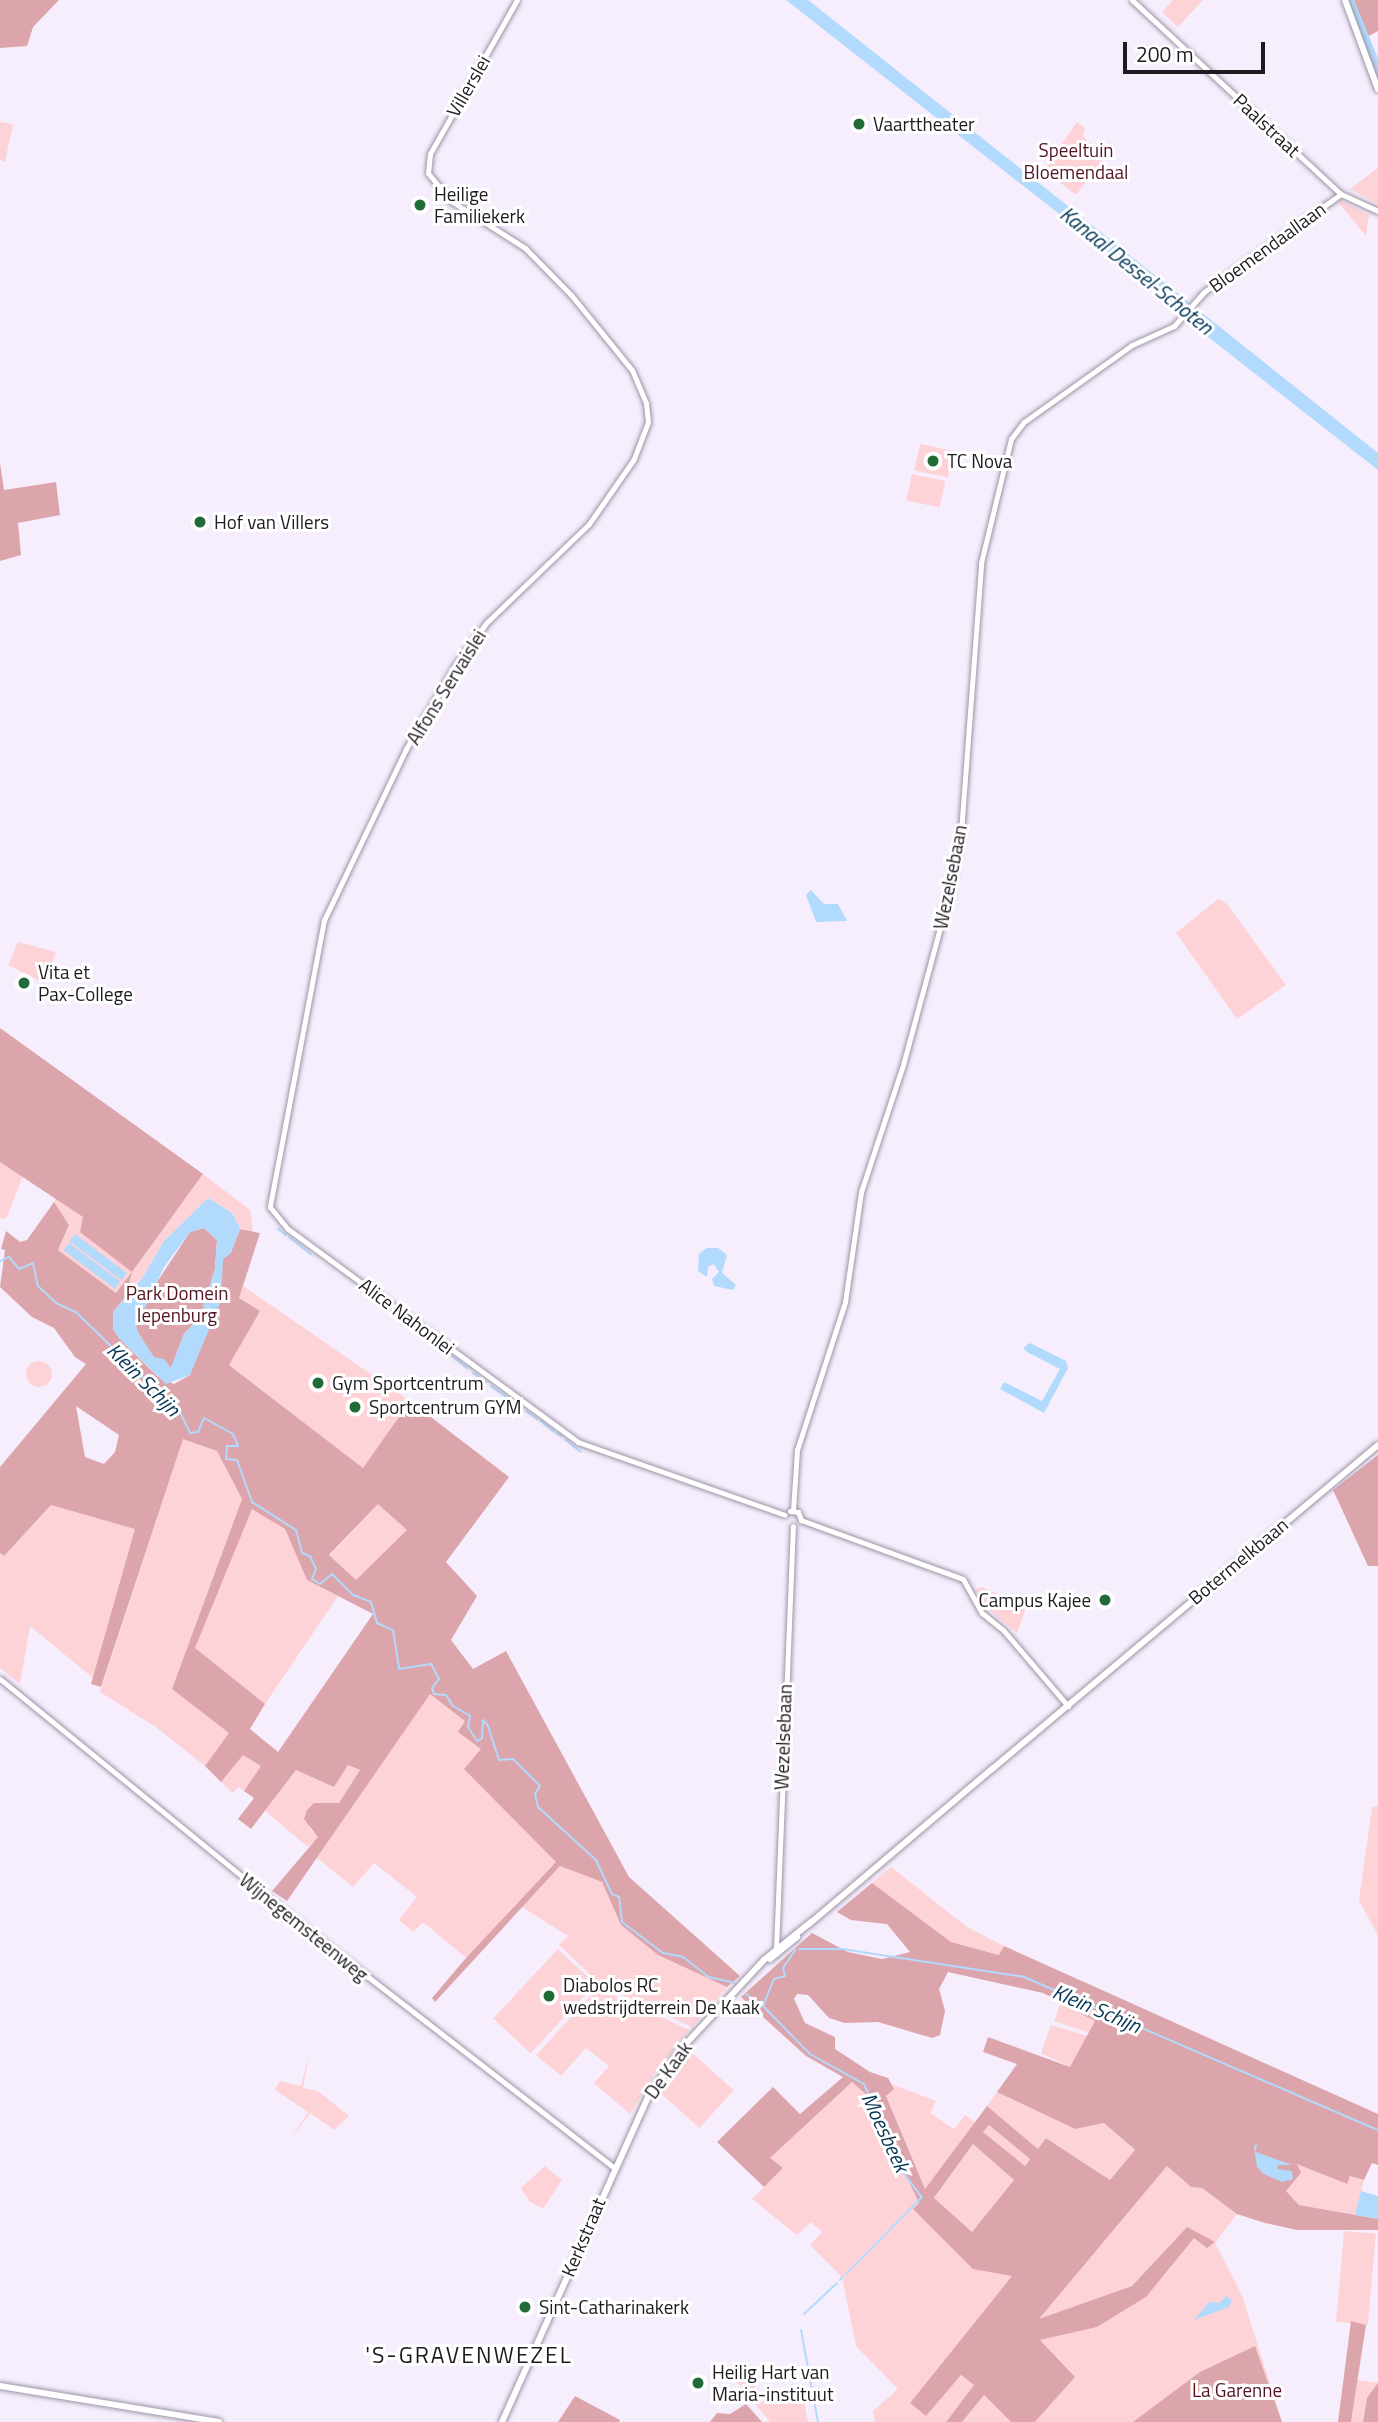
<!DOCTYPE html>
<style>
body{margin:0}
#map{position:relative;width:1378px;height:2422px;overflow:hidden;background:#f6eefd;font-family:"Titillium Web",sans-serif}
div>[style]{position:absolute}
.green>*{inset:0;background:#fed3d7;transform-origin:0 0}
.round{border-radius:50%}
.forest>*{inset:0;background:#dba5ab}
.water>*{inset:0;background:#b2dafd;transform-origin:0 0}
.stream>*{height:2px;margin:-1px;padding:0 1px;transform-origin:1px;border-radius:1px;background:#b2dafd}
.river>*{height:9px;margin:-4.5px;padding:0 4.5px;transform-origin:4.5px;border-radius:4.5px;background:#b2dafd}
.roads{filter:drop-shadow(0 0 2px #9d94a6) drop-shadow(0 0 2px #9d94a6)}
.tertiary>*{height:5px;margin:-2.5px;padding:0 2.5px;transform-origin:2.5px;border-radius:2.5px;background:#fff}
.secondary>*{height:6px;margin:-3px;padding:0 3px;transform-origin:3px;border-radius:3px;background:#fff}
.dots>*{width:19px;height:19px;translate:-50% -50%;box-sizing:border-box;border:4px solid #fff;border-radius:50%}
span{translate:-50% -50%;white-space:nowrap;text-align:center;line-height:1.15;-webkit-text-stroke:6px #fff;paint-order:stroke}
.street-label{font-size:19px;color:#1d1a20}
.poi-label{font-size:19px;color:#1d1a20}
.left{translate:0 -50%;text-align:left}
.right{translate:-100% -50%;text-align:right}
.park-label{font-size:19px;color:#531321}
.water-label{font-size:21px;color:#073657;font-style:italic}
.quarter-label{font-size:23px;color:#1d1a20;letter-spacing:2px}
.scale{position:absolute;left:1123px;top:42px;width:142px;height:32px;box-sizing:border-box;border:4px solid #1d1a20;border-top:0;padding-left:9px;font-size:21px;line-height:24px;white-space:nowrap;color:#1d1a20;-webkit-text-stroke:5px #fff;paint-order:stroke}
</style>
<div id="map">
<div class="green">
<div style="clip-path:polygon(1173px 0,1203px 0,1178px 27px,1162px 12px)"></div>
<div style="clip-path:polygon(0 122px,13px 124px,5px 162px,0 160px)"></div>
<div style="clip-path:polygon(1077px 122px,1085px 128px,1083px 137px,1106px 155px,1076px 195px,1044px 170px)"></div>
<div style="clip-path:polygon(1378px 168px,1378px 204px,1350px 189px)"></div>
<div style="clip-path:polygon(1341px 201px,1369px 215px,1366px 236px,1339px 203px)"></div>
<div style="left:920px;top:444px;width:34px;height:27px;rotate:12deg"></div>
<div style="left:912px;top:474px;width:34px;height:27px;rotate:12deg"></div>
<div style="clip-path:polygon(1218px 899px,1227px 904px,1286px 985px,1237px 1019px,1176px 933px)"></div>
<div style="clip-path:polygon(18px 942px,56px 952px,43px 983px,8px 965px)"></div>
<div style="clip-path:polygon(0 1162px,23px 1176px,6px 1219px,0 1218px)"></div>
<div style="clip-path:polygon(203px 1174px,250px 1210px,253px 1232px,240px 1228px,232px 1213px,208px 1198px,164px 1241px,143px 1277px,135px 1285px,129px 1284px,129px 1278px,116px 1293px,58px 1250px,69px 1225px,54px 1202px,56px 1198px,83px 1217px,132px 1272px)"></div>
<div style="clip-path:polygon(243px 1286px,410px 1401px,363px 1468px,228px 1364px,259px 1311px,239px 1298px)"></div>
<div class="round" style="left:26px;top:1361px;width:26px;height:26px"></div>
<div style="clip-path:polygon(183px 1438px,217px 1451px,242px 1499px,172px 1689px,230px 1733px,205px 1766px,157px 1728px,100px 1692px)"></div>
<div style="left:379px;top:1503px;width:40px;height:72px;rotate:43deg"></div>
<div style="clip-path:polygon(51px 1505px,136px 1529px,93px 1678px,30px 1626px,20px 1684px,0 1668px,0 1553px,4px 1556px)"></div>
<div style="clip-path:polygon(252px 1508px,285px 1529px,307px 1580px,338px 1596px,265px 1704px,194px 1648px)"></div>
<div style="clip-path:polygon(982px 1587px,1026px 1607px,1017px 1633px,986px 1607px,976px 1590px)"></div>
<div style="clip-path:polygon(429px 1693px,466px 1721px,481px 1749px,465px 1769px,557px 1862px,466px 1958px,428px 1926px,422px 1923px,413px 1932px,399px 1920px,417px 1897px,374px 1863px,353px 1887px,317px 1858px)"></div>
<div style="clip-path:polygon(243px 1754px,261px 1766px,244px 1791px,238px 1787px,233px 1793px,221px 1782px)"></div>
<div style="clip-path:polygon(348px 1765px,360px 1770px,339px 1803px,309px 1828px,319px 1837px,308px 1847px,265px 1811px,296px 1770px,333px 1786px)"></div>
<div style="clip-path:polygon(1378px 1806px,1378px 1936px,1359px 1900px,1372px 1807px)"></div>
<div style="clip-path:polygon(560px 1866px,602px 1882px,621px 1925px,658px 1955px,727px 1987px,692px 2027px,601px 1985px,559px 1945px,568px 1936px,522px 1907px)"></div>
<div style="clip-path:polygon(891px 1867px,967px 1927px,1004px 1946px,1000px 1955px,951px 1942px,872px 1883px)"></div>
<div style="left:558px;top:1949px;width:51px;height:95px;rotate:43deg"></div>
<div style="clip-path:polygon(598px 1988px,689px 2030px,656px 2071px,630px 2114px,594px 2083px,609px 2066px,586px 2048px,561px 2076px,536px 2055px)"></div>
<div style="clip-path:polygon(1061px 2002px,1095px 2021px,1090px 2033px,1054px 2021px)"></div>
<div style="clip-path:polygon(1051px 2025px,1088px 2036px,1070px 2067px,1041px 2053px)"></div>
<div style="left:689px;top:2050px;width:60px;height:51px;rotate:42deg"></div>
<div style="clip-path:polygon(309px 2054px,303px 2088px,318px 2091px,349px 2116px,334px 2130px,310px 2113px,291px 2139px,308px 2112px,275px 2090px,280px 2081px,301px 2086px)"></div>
<div style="clip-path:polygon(852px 2082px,868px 2096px,919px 2204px,914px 2209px,1013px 2275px,910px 2403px,926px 2416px,960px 2375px,974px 2385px,946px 2422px,875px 2422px,873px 2411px,898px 2389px,856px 2346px,842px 2277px,810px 2245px,822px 2232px,811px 2222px,797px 2235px,752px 2199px,783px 2168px,770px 2158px)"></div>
<div style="clip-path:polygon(891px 2084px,936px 2101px,930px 2113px,954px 2129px,965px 2115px,975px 2122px,925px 2190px,886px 2095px,894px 2089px)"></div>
<div style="clip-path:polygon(997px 2092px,1075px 2129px,1104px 2123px,1135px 2151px,1110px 2180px,1047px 2138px,1038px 2149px,987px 2106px)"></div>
<div style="left:989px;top:2125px;width:53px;height:9px;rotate:40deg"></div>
<div style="clip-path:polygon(973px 2144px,1014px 2180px,972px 2233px,934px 2199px)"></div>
<div style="clip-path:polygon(1296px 2163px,1346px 2184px,1350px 2176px,1364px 2180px,1355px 2215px,1299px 2205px,1286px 2191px,1301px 2173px)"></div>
<div style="clip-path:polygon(545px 2166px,562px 2180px,543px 2209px,530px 2202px,521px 2188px)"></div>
<div style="clip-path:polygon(1167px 2166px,1191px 2187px,1202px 2188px,1237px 2214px,1215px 2243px,1242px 2295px,1282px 2422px,1035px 2422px,1075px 2377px,1040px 2340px,1097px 2327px,1146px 2297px,1187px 2227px,1132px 2286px,1038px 2320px)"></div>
<div style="left:1344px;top:2231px;width:32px;height:91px;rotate:5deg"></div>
<div style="clip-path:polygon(750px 2367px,759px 2402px,803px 2395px,808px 2422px,770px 2422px,728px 2371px)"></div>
<div style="clip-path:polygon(1357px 2380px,1378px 2383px,1378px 2422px,1367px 2398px,1363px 2422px,1351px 2422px)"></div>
<div style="clip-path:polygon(984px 2395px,1011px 2422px,962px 2422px)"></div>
</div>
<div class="forest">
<div style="clip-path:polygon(0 0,59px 0,33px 27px,27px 46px,0 48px)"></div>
<div style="clip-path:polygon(1351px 0,1378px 0,1378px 31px,1365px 38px)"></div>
<div style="clip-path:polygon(0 463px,4px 490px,56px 482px,60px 515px,18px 523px,21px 555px,0 561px)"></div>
<div style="clip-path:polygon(evenodd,0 1028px,203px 1174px,132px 1272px,129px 1284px,135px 1285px,113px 1312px,113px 1329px,119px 1338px,157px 1376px,174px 1384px,190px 1375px,223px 1259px,231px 1252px,240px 1229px,260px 1233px,239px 1298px,260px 1311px,229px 1365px,363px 1468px,410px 1401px,509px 1477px,446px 1562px,477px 1596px,451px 1640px,473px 1669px,506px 1651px,629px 1877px,740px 1976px,727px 1987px,658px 1955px,621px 1925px,602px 1882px,560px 1866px,435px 2002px,432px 1998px,466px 1958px,556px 1862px,464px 1769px,481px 1749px,458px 1732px,465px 1721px,430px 1694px,287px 1901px,272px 1891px,318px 1837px,304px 1819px,307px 1810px,314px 1803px,339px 1803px,360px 1770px,348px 1765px,334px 1787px,296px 1770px,251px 1829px,238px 1819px,254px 1798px,244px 1791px,261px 1766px,243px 1755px,221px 1782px,205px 1766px,229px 1733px,172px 1689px,242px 1499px,217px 1451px,183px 1439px,101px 1687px,91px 1684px,135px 1529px,51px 1505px,4px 1556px,0 1553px,0 1467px,86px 1364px,75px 1357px,54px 1328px,32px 1317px,0 1287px,5px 1250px,1px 1249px,6px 1231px,20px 1242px,27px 1240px,54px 1202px,69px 1225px,58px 1250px,116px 1293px,132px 1272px,80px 1232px,83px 1217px,0 1162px,0 1028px,76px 1406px,119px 1435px,115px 1452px,104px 1464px,85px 1457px,76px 1406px,0 1028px,378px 1504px,407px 1530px,356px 1580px,329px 1555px,378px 1504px,0 1028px,252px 1509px,285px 1529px,307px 1580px,373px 1614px,278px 1752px,250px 1729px,265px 1704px,195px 1648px,252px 1509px)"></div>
<div style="clip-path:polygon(204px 1228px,217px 1240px,215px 1269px,200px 1317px,184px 1334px,171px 1368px,154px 1358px,137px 1331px,134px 1317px,190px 1232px)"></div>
<div style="clip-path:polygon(1378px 1455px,1378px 1566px,1368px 1566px,1333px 1490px)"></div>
<div style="clip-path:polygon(evenodd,872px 1883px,951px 1942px,999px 1955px,1004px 1946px,1378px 2114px,1378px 2165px,1372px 2163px,1364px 2180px,1350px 2176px,1347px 2184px,1297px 2164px,1301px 2173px,1286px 2191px,1299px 2205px,1378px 2219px,1378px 2230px,1297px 2230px,1265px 2223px,1237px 2214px,1202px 2188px,1191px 2187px,1167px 2166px,1039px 2319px,1132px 2286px,1187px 2227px,1215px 2242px,1207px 2248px,1194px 2238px,1146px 2297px,1097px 2327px,1040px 2340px,1075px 2377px,1035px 2422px,1011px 2422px,984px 2395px,962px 2422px,946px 2422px,974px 2385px,961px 2375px,926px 2416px,910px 2403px,1012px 2276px,973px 2269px,913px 2209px,919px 2203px,868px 2096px,852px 2082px,770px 2158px,783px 2168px,764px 2187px,717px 2142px,773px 2087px,800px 2114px,843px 2077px,806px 2056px,741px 1997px,812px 1933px,848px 1952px,882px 1959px,910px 1952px,887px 1924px,851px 1920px,837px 1912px,872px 1883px,948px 1972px,1043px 1993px,1095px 2021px,1070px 2067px,988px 2037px,983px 2052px,1017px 2064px,997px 2092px,1075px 2129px,1104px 2123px,1135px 2150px,1110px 2180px,1046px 2138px,1038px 2149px,987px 2106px,925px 2189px,886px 2096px,894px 2089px,888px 2078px,870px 2072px,835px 2049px,835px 2037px,805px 2023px,794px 1999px,797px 1994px,808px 1995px,829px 2018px,845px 2023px,878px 2022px,932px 2038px,940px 2035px,945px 2011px,939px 1989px,948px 1972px,872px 1883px,989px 2125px,1030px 2159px,1025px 2166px,983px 2132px,989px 2125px,872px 1883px,973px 2144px,1014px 2180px,972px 2232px,934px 2198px,973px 2144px)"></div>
<div style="clip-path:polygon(1351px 2321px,1366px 2325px,1351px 2422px,1338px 2422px)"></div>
<div style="clip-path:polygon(1255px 2346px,1282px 2422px,1133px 2422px,1200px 2372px)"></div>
<div style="clip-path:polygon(1378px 2383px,1378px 2422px,1363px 2422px,1367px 2398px)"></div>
<div style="clip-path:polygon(575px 2396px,620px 2420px,619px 2422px,558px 2422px)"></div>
<div style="clip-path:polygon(746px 2404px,762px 2422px,710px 2422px,717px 2413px,730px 2414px)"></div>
</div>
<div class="water">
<div style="clip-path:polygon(786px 0,808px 0,1083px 218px,1378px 453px,1378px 470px,1184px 318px,1187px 314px)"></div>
<div style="clip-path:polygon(811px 890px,824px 904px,838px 904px,847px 921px,816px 922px,806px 895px)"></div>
<div style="clip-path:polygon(evenodd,208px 1198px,232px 1213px,240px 1228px,231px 1253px,223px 1259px,221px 1301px,190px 1375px,166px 1384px,119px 1338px,113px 1329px,113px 1312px,143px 1277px,164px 1241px,208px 1198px,204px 1228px,217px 1240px,215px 1269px,200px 1317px,184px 1334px,171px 1368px,164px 1359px,154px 1357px,137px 1331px,135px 1317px,145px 1308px,164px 1267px,184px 1240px,190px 1232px,204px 1228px)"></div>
<div style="left:75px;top:1234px;width:65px;height:9px;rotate:37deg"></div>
<div style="left:69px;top:1243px;width:64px;height:9px;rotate:37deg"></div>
<div style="clip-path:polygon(707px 1248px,718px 1248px,727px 1255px,722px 1273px,736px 1285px,733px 1290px,714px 1286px,712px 1279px,719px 1272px,714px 1264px,708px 1267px,707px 1277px,698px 1271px,699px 1254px)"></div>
<div style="clip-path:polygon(1030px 1343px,1066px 1361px,1068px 1368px,1044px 1413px,1000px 1389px,1004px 1382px,1042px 1401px,1060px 1369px,1027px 1352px,1023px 1348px)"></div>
<div style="clip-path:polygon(1257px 2144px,1256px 2152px,1292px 2165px,1278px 2165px,1277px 2169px,1292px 2171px,1293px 2179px,1282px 2182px,1264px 2174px,1257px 2167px,1254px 2146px)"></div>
<div style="clip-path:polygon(1361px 2191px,1378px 2196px,1378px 2219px,1355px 2215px)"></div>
<div style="clip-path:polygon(1226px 2296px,1232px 2300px,1229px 2307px,1194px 2320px,1209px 2302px,1219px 2303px)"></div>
</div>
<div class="stream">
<div style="left:278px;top:1229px;width:10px;rotate:37deg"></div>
<div style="left:289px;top:1237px;width:28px;rotate:38deg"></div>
<div style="left:0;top:1261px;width:10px;rotate:-24deg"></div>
<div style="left:9px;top:1257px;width:16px;rotate:50deg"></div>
<div style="left:19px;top:1269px;width:15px;rotate:-23deg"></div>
<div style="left:33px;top:1263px;width:24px;rotate:78deg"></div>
<div style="left:38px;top:1286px;width:25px;rotate:43deg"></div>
<div style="left:56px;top:1303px;width:23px;rotate:25deg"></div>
<div style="left:77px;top:1313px;width:115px;rotate:44.3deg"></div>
<div style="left:159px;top:1393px;width:9px;rotate:72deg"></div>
<div style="left:162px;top:1402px;width:17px;rotate:21deg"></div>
<div style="left:178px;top:1408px;width:28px;rotate:64deg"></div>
<div style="left:190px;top:1433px;width:8px;rotate:-7deg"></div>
<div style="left:198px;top:1432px;width:15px;rotate:-67deg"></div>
<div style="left:204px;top:1418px;width:33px;rotate:29deg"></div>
<div style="left:233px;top:1434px;width:13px;rotate:67deg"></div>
<div style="left:238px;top:1446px;width:11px;rotate:180deg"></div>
<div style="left:227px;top:1446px;width:13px;rotate:94deg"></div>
<div style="left:226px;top:1459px;width:11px;rotate:5deg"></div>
<div style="left:237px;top:1460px;width:45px;rotate:70.3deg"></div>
<div style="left:252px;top:1502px;width:52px;rotate:32.5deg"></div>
<div style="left:296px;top:1530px;width:24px;rotate:75deg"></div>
<div style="left:302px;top:1553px;width:9px;rotate:21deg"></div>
<div style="left:310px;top:1556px;width:14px;rotate:65deg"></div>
<div style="left:316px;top:1569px;width:11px;rotate:112deg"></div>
<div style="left:312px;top:1579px;width:9px;rotate:32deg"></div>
<div style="left:320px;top:1584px;width:16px;rotate:-40deg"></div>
<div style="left:332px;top:1574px;width:30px;rotate:45deg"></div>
<div style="left:353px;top:1595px;width:19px;rotate:21deg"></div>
<div style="left:371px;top:1602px;width:22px;rotate:74deg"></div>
<div style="left:377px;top:1623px;width:17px;rotate:24deg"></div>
<div style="left:393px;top:1630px;width:39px;rotate:81deg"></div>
<div style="left:399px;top:1669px;width:32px;rotate:-9deg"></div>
<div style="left:431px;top:1664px;width:17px;rotate:62deg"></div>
<div style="left:439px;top:1679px;width:11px;rotate:128deg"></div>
<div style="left:432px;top:1688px;width:6px;rotate:72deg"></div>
<div style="left:434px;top:1694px;width:12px;rotate:5deg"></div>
<div style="left:446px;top:1695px;width:13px;rotate:58deg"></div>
<div style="left:453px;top:1706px;width:20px;rotate:30deg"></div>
<div style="left:470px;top:1716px;width:11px;rotate:100deg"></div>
<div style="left:468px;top:1727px;width:17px;rotate:57deg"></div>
<div style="left:477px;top:1741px;width:6px;rotate:-31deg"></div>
<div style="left:482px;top:1738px;width:18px;rotate:-87deg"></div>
<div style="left:483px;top:1720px;width:8px;rotate:50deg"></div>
<div style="left:488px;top:1726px;width:36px;rotate:72deg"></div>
<div style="left:499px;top:1760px;width:14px;rotate:-4deg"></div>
<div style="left:513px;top:1759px;width:38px;rotate:45deg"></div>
<div style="left:540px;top:1786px;width:9px;rotate:122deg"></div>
<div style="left:535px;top:1794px;width:13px;rotate:77deg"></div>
<div style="left:538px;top:1807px;width:79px;rotate:42.4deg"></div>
<div style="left:596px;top:1860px;width:38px;rotate:65deg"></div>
<div style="left:612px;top:1894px;width:8px;rotate:23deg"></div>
<div style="left:619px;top:1897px;width:25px;rotate:83deg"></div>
<div style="left:622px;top:1922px;width:51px;rotate:37.1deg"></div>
<div style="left:663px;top:1953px;width:20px;rotate:11deg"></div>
<div style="left:683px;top:1957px;width:33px;rotate:38deg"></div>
<div style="left:709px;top:1977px;width:26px;rotate:13deg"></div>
<div style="left:403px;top:1321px;width:10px;rotate:37deg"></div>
<div style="left:414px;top:1329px;width:8px;rotate:40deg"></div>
<div style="left:423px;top:1336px;width:23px;rotate:34deg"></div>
<div style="left:452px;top:1356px;width:19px;rotate:39deg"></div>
<div style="left:473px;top:1373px;width:16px;rotate:35deg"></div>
<div style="left:491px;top:1386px;width:26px;rotate:36deg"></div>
<div style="left:526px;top:1411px;width:14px;rotate:36deg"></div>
<div style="left:541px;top:1421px;width:16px;rotate:40deg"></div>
<div style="left:556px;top:1433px;width:6px;rotate:31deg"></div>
<div style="left:566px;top:1440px;width:19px;rotate:39deg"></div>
<div style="left:799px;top:1949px;width:43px"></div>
<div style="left:842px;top:1949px;width:184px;rotate:8.7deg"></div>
<div style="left:1024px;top:1977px;width:386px;rotate:23.4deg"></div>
<div style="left:746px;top:1994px;width:21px;rotate:35deg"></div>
<div style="left:763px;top:2006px;width:29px;rotate:-68deg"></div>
<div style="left:774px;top:1979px;width:11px;rotate:-15deg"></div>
<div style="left:785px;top:1976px;width:8px;rotate:-104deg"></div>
<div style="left:783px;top:1968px;width:22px;rotate:-56deg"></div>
<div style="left:763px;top:2006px;width:67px;rotate:45.6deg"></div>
<div style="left:810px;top:2054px;width:62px;rotate:29.1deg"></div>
<div style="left:864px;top:2084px;width:90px;rotate:67.1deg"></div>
<div style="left:899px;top:2167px;width:38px;rotate:53deg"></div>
<div style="left:922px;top:2197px;width:108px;rotate:134.6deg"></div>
<div style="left:840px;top:2280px;width:4px;rotate:-56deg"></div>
<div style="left:804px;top:2314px;width:45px;rotate:-43.2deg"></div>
<div style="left:801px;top:2330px;width:94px;rotate:79.5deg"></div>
</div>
<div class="river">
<div style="left:1349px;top:0;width:77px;rotate:67.8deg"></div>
</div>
<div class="roads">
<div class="tertiary">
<div style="left:517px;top:0;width:177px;rotate:119.5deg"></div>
<div style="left:430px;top:154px;width:19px;rotate:96deg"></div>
<div style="left:428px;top:173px;width:36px;rotate:51deg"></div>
<div style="left:451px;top:201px;width:88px;rotate:32.4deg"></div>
<div style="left:525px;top:248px;width:67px;rotate:45.6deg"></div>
<div style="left:572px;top:296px;width:95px;rotate:51deg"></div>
<div style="left:632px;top:370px;width:36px;rotate:67deg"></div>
<div style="left:646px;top:403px;width:19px;rotate:84deg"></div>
<div style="left:648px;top:422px;width:40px;rotate:111deg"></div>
<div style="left:634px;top:459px;width:79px;rotate:124.7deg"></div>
<div style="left:589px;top:524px;width:141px;rotate:136.1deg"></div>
<div style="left:487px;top:622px;width:52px;rotate:126.4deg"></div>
<div style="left:456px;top:664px;width:99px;rotate:120.5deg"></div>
<div style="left:406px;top:749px;width:190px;rotate:115.6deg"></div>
<div style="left:324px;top:920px;width:292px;rotate:100.7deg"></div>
<div style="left:270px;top:1207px;width:28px;rotate:51deg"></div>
<div style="left:288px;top:1229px;width:360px;rotate:36.3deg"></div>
<div style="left:578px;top:1442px;width:219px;rotate:19.4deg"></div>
<div style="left:1132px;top:0;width:285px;rotate:42.9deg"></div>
<div style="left:1341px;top:194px;width:41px;rotate:24.7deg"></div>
<div style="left:793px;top:1510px;width:60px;rotate:-86.2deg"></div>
<div style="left:797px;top:1450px;width:156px;rotate:-72deg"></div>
<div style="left:845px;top:1302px;width:111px;rotate:-81.7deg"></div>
<div style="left:861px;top:1192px;width:134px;rotate:-71.7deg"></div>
<div style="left:903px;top:1065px;width:180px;rotate:-74.9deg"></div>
<div style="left:950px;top:891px;width:60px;rotate:-79.4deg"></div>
<div style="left:961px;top:832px;width:270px;rotate:-85.7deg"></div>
<div style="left:981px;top:563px;width:128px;rotate:-76.4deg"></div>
<div style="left:1011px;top:439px;width:21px;rotate:-53deg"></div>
<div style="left:1024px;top:422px;width:133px;rotate:-35.5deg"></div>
<div style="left:1132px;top:345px;width:46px;rotate:-24.3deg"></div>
<div style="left:1174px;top:326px;width:45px;rotate:-48.6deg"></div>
<div style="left:1204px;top:292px;width:168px;rotate:-35.6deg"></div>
<div style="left:790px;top:1511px;width:8px;rotate:7deg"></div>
<div style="left:798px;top:1512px;width:9px;rotate:69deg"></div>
<div style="left:801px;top:1520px;width:172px;rotate:20deg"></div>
<div style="left:963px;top:1579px;width:39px;rotate:61deg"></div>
<div style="left:982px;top:1613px;width:28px;rotate:39deg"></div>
<div style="left:1004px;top:1631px;width:99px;rotate:49.5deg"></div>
<div style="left:0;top:1679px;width:387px;rotate:39.2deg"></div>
<div style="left:300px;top:1924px;width:398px;rotate:37.8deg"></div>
<div style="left:776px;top:1948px;width:422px;rotate:-87.7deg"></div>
</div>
<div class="secondary">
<div style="left:1345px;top:0;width:95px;rotate:69.7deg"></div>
<div style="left:991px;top:1770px;width:505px;rotate:-40.02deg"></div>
<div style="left:809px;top:1924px;width:241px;rotate:-40.3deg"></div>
<div style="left:770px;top:1959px;width:35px;rotate:-39deg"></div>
<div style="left:0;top:2386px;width:222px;rotate:9.3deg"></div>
<div style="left:502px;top:2422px;width:359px;rotate:-65.8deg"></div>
<div style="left:649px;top:2095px;width:56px;rotate:-55.2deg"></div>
<div style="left:681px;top:2049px;width:122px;rotate:-47deg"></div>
<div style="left:764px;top:1960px;width:60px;rotate:-39deg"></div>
</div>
</div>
<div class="dots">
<div style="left:859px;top:124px;background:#216b38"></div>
<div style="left:420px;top:205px;background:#216b38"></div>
<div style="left:933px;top:461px;background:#216b38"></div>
<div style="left:200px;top:522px;background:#216b38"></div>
<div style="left:24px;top:983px;background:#216b38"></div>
<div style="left:318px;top:1383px;background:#216b38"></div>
<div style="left:355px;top:1407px;background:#216b38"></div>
<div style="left:1105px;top:1600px;background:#216b38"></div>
<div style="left:549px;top:1996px;background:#216b38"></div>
<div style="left:525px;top:2307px;background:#216b38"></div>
<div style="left:698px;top:2383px;background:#216b38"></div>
</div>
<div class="street-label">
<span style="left:468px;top:86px;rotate:-60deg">Villerslei</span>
<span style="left:1267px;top:125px;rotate:43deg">Paalstraat</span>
<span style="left:1267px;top:247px;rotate:-36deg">Bloemendaallaan</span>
<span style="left:446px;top:687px;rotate:-58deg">Alfons Servaislei</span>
<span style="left:950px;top:877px;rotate:-79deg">Wezelsebaan</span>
<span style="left:407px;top:1316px;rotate:37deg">Alice Nahonlei</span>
<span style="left:1238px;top:1561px;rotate:-40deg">Botermelkbaan</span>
<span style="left:783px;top:1737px;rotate:-88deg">Wezelsebaan</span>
<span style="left:304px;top:1927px;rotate:39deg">Wijnegemsteenweg</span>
<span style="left:668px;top:2070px;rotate:-54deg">De Kaak</span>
<span style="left:583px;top:2237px;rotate:-67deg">Kerkstraat</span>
</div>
<div class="poi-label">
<span class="left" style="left:873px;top:124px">Vaarttheater</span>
<span class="left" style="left:434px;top:205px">Heilige<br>Familiekerk</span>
<span class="left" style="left:947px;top:461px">TC Nova</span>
<span class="left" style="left:214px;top:522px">Hof van Villers</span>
<span class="left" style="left:38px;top:983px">Vita et<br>Pax-College</span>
<span class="left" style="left:332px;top:1383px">Gym Sportcentrum</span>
<span class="left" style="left:369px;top:1407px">Sportcentrum GYM</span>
<span class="right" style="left:1091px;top:1600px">Campus Kajee</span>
<span class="left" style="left:563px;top:1996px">Diabolos RC<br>wedstrijdterrein De Kaak</span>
<span class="left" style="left:539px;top:2307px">Sint-Catharinakerk</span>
<span class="left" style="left:712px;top:2383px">Heilig Hart van<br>Maria-instituut</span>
</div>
<div class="park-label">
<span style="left:1076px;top:161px">Speeltuin<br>Bloemendaal</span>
<span style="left:177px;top:1304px">Park Domein<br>Iepenburg</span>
<span style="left:1237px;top:2390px">La Garenne</span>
</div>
<div class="water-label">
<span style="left:1137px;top:270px;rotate:39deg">Kanaal Dessel-Schoten</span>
<span style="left:144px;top:1379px;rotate:45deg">Klein Schijn</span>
<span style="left:1097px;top:2008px;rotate:23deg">Klein Schijn</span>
<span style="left:886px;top:2132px;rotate:65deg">Moesbeek</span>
</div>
<div class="quarter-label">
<span style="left:469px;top:2355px">'S-GRAVENWEZEL</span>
</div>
<div class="scale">200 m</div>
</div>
